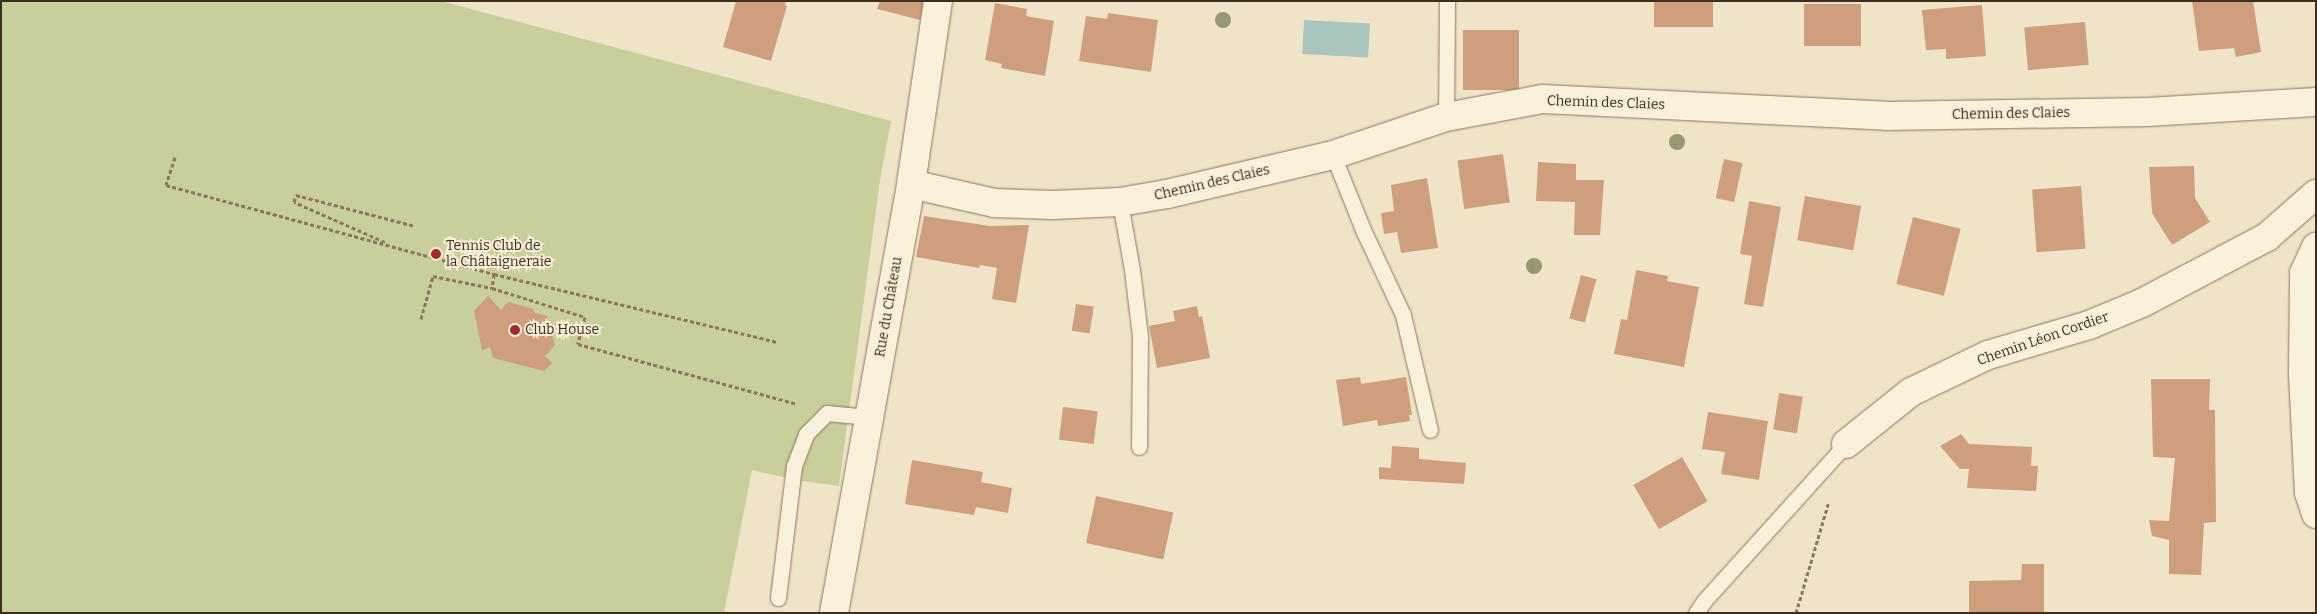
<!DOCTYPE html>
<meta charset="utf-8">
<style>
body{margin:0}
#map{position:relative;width:2317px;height:614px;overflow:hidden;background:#f0e4c8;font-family:Bitter,serif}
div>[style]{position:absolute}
.green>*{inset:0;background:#c9cf9b}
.water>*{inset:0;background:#a9c4bc;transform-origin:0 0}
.building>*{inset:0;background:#cf9f7d;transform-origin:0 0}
.path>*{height:3px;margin-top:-1.5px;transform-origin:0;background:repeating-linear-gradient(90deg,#8d765c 0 4px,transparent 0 6.5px)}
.roads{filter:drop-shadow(0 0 1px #8d765c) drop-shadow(0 0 1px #8d765c)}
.service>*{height:15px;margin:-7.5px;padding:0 7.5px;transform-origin:7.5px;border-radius:7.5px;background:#faf1dc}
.minor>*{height:28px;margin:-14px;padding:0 14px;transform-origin:14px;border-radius:14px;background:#faf1dc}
.trees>*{width:16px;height:16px;margin:-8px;border-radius:50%;background:#96986f}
.dots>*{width:14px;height:14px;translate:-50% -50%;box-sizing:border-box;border:2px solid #f7eed8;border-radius:50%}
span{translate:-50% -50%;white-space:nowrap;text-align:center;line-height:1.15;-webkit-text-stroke:4px #f7eed8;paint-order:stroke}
.street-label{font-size:14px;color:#3d2e20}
.poi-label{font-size:14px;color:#3d2e20}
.left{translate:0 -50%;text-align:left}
.frame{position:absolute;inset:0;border:2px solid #3d2e20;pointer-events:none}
</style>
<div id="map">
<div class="green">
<div style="clip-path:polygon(1px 1px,441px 1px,891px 121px,880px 180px,839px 486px,796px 480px,752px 470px,724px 613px,1px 613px)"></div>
</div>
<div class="water">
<div style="left:1304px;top:20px;width:66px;height:34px;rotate:3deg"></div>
</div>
<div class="building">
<div style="clip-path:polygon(736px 1px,786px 1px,785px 5px,787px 6px,771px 61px,723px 47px)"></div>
<div style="clip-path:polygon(880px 1px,924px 1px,920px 20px,877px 9px)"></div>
<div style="left:1654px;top:1px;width:59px;height:26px"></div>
<div style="clip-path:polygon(2192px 1px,2253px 1px,2261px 52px,2236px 57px,2234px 48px,2199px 51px)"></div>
<div style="clip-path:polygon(995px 3px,1027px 9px,1026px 16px,1054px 21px,1045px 76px,1001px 68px,1002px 64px,985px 60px)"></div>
<div style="left:1804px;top:4px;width:57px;height:42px"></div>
<div style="clip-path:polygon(1982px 5px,1986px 56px,1946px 59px,1946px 49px,1926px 50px,1922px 10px)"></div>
<div style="clip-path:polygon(1108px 13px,1158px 20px,1151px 72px,1079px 61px,1086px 16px,1107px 19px)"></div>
<div style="left:2085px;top:22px;width:43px;height:61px;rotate:85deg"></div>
<div style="left:1463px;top:30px;width:56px;height:60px"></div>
<div style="left:1503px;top:154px;width:49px;height:46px;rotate:82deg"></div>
<div style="left:1724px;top:159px;width:19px;height:40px;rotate:12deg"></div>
<div style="clip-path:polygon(1538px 162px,1576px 164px,1576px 180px,1604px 180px,1600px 235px,1574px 235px,1575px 202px,1536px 201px)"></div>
<div style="clip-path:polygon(2194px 166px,2195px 198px,2210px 222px,2172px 245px,2152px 213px,2149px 167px)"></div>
<div style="clip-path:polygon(1427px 178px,1438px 248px,1401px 253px,1397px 232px,1384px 234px,1381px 213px,1394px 211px,1391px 185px)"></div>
<div style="left:2081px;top:186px;width:63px;height:49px;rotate:86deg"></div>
<div style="left:1805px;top:196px;width:57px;height:45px;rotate:10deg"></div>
<div style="clip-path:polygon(1749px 201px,1781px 207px,1763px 307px,1744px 304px,1752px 256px,1740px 254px)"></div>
<div style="clip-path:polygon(924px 216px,990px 226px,1029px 225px,1016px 303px,992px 299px,997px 268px,980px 265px,979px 268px,916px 257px)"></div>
<div style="left:1913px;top:217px;width:49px;height:69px;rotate:14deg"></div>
<div style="clip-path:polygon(1636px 270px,1668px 276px,1667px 281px,1699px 287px,1684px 367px,1614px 354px,1621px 319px,1627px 320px)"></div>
<div style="left:1581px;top:275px;width:16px;height:45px;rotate:15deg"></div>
<div style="clip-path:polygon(488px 296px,501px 310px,508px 302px,534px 309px,533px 312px,547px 316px,555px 345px,545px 356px,552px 363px,544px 371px,493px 358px,490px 347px,482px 350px,474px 311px)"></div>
<div style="left:1076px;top:304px;width:18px;height:27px;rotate:9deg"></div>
<div style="clip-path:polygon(1197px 306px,1199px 317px,1202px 316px,1210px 358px,1157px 368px,1149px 326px,1175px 321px,1173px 311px)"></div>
<div style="clip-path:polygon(1360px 377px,1361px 384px,1406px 377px,1412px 415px,1409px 415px,1410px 421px,1378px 426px,1377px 420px,1343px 426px,1336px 380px)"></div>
<div style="clip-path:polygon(2151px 379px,2210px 379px,2209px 410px,2215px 410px,2216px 522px,2204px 523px,2201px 575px,2169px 574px,2169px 540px,2152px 536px,2149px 520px,2169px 521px,2175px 458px,2153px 457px)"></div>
<div style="left:1779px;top:393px;width:24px;height:37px;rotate:9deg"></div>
<div style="left:1063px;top:407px;width:35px;height:33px;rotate:7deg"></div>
<div style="clip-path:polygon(1708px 412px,1768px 421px,1759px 480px,1721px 474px,1725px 452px,1702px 449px)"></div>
<div style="clip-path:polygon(1961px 434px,1969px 444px,2032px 447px,2031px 466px,2038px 466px,2036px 491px,1967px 488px,1969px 469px,1960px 469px,1940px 446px)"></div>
<div style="clip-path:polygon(1392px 446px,1419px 448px,1419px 459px,1466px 463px,1464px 484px,1379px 479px,1379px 467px,1391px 468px)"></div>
<div style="left:1682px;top:457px;width:51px;height:56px;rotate:60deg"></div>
<div style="clip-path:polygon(912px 460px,983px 472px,981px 482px,1012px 488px,1008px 513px,976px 507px,974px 515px,905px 504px)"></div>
<div style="left:1096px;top:496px;width:79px;height:48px;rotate:12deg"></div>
<div style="clip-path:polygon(2022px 564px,2044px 564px,2044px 613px,1969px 613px,1969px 581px,2021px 580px)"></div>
</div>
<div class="path">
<div style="left:175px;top:157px;width:29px;rotate:108deg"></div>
<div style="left:166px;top:185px;width:340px;rotate:15.2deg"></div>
<div style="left:494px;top:274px;width:291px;rotate:13.5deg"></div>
<div style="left:385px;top:242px;width:99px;rotate:-156.3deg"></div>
<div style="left:294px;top:202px;width:7px;rotate:-74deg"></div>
<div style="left:296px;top:195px;width:123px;rotate:14.6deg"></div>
<div style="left:494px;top:274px;width:14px;rotate:98deg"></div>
<div style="left:492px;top:288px;width:97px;rotate:17.3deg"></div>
<div style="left:585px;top:317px;width:28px;rotate:105deg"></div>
<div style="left:578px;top:344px;width:227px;rotate:15.3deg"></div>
<div style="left:421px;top:319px;width:45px;rotate:-74.4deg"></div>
<div style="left:433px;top:276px;width:60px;rotate:11.5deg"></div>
<div style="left:1796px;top:613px;width:114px;rotate:-73.6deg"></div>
</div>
<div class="roads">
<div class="service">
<div style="left:1446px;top:117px;width:116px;rotate:-89.5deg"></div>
<div style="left:1333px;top:155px;width:83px;rotate:68.1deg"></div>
<div style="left:1364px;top:232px;width:92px;rotate:64.8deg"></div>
<div style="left:1403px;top:315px;width:118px;rotate:76.8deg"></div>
<div style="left:1120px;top:202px;width:69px;rotate:80deg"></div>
<div style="left:1132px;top:270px;width:66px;rotate:83.1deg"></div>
<div style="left:1140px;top:336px;width:111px;rotate:90.5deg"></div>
<div style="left:778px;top:598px;width:133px;rotate:-83.1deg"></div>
<div style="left:794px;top:466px;width:34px;rotate:-69deg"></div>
<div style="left:806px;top:434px;width:30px;rotate:-45deg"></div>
<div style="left:827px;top:413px;width:42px;rotate:5.4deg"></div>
<div style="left:1696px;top:613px;width:14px;rotate:-56deg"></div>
<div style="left:1704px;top:601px;width:212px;rotate:-47.9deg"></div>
</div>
<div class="minor">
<div style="left:911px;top:184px;width:85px;rotate:12.9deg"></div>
<div style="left:994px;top:203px;width:59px;rotate:1.9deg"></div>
<div style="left:1053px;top:205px;width:67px;rotate:-2.6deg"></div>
<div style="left:1120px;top:202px;width:48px;rotate:-9.7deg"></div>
<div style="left:1167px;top:194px;width:171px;rotate:-13.2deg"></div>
<div style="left:1333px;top:155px;width:119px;rotate:-18.6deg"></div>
<div style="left:1446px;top:117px;width:98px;rotate:-10.6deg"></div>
<div style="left:1542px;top:99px;width:345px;rotate:2.8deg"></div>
<div style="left:1887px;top:116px;width:261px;rotate:-0.9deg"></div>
<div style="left:2148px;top:112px;width:168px;rotate:-3.4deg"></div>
<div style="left:1846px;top:444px;width:83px;rotate:-38.7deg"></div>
<div style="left:1911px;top:392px;width:85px;rotate:-25.7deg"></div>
<div style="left:1988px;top:355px;width:105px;rotate:-16.5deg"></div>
<div style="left:2089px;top:325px;width:57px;rotate:-22.5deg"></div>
<div style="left:2142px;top:303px;width:141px;rotate:-27.8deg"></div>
<div style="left:2267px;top:237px;width:65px;rotate:-41.3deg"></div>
<div style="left:2316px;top:514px;width:22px;rotate:-108deg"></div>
<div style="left:2309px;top:493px;width:120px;rotate:-92.9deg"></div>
<div style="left:2303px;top:373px;width:100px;rotate:-89.4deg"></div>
<div style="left:2304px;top:273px;width:29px;rotate:-65deg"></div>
<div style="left:834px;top:613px;width:436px;rotate:-79.8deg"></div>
<div style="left:911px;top:184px;width:185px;rotate:-81.6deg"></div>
</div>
</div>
<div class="trees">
<div style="left:1223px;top:20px"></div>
<div style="left:1677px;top:142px"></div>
<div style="left:1534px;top:266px"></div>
</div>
<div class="dots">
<div style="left:436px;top:254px;background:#9e2a2b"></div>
<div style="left:515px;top:330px;background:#9e2a2b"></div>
</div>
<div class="street-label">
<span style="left:1606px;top:103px;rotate:2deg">Chemin des Claies</span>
<span style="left:2011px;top:114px;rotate:-1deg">Chemin des Claies</span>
<span style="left:1212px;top:183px;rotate:-13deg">Chemin des Claies</span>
<span style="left:889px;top:307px;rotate:-80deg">Rue du Château</span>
<span style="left:2043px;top:339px;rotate:-19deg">Chemin Léon Cordier</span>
</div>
<div class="poi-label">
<span class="left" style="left:446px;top:254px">Tennis Club de<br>la Châtaigneraie</span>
<span class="left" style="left:525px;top:330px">Club House</span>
</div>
<div class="frame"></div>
</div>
